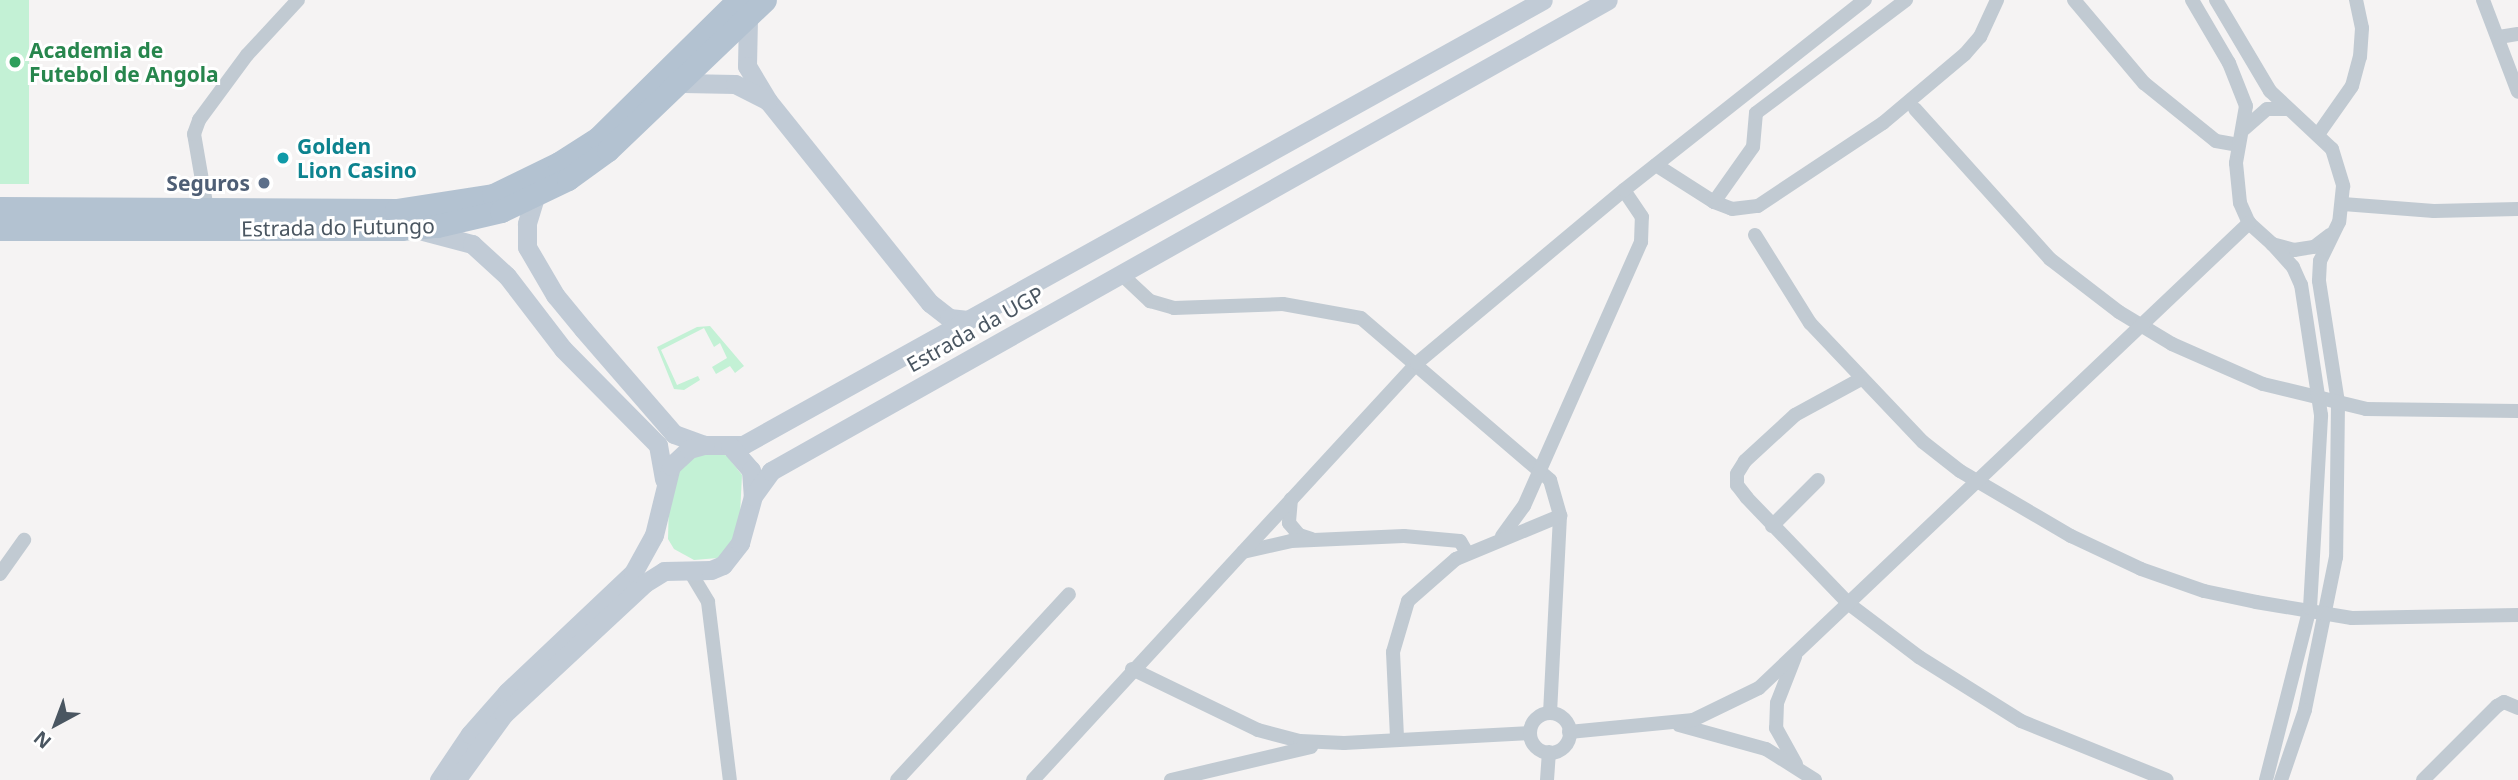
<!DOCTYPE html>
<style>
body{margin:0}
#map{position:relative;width:2518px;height:780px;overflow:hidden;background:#f5f3f3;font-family:"Noto Sans",sans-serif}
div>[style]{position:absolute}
.green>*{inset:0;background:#c3f1d5;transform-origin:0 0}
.street>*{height:14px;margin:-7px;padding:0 7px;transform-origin:7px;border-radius:7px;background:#c1cad2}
.street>.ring{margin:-7px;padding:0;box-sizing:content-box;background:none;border:14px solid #c1cad2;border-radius:50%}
.secondary>*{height:19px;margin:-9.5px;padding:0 9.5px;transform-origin:9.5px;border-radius:9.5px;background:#c1cbd6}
.primary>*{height:23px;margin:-11.5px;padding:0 11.5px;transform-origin:11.5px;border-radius:11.5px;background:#b3c2d1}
.dots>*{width:19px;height:19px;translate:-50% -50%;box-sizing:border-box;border:4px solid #fff;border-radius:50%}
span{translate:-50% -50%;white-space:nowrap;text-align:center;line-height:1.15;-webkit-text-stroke:6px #fff;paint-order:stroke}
.leisure-label{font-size:21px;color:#27864d;font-weight:700}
.left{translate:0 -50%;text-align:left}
.culture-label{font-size:21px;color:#0d838f;font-weight:700}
.service-label{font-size:21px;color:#4e5e75;font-weight:700}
.right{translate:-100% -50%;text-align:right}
.street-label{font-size:21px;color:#4a5661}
.north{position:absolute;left:21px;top:689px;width:70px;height:70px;-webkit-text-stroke:5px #fff;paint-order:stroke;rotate:221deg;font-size:19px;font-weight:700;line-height:28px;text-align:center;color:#4a5661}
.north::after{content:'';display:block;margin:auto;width:24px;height:32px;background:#4a5661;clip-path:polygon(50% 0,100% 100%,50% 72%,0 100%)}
</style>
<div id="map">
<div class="green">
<div style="left:0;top:0;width:29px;height:184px"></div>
<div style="clip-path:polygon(710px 326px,744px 366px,735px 373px,730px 366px,716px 374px,712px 367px,727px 358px,720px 343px,714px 347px,704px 328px,661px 350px,677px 385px,698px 376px,700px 380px,684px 390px,674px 389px,657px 347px,697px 327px)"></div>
<div style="clip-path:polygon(714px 450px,727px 456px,742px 475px,740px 515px,734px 542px,718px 558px,694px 560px,674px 549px,668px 539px,669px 501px,674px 474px,689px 456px)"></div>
</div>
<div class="street">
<div style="left:2074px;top:0;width:109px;rotate:49.9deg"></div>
<div style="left:2144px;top:83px;width:92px;rotate:38.9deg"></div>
<div style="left:2216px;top:141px;width:23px;rotate:10deg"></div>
<div style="left:2192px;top:0;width:73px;rotate:59.6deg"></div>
<div style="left:2229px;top:63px;width:46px;rotate:68.4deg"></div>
<div style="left:2246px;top:106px;width:58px;rotate:100deg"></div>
<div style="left:2236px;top:163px;width:40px;rotate:84.3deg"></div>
<div style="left:2240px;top:203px;width:22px;rotate:66deg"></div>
<div style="left:2249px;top:223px;width:31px;rotate:42deg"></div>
<div style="left:2272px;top:244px;width:23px;rotate:15deg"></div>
<div style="left:2294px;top:250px;width:20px;rotate:-9deg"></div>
<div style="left:2314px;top:247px;width:20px;rotate:-37deg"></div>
<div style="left:2216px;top:0;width:106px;rotate:59.3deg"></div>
<div style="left:2270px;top:91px;width:85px;rotate:43.1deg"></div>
<div style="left:2332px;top:149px;width:39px;rotate:73deg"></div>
<div style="left:2343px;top:186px;width:36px;rotate:96deg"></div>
<div style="left:2339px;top:222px;width:43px;rotate:116deg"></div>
<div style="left:2320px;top:261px;width:20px;rotate:93deg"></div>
<div style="left:2319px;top:281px;width:123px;rotate:81.1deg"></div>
<div style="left:2338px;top:403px;width:154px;rotate:90.7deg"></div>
<div style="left:2336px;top:557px;width:156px;rotate:101.5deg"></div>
<div style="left:2305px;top:710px;width:74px;rotate:108.9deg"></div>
<div style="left:2483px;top:0;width:98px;rotate:69.2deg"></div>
<div style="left:2499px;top:37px;width:19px;rotate:-9deg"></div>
<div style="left:1915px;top:109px;width:202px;rotate:48deg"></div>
<div style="left:2050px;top:259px;width:87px;rotate:37.5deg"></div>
<div style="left:2119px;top:312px;width:62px;rotate:31.1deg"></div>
<div style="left:2172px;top:344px;width:99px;rotate:23.7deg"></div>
<div style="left:2263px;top:384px;width:106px;rotate:13.6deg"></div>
<div style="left:2366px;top:409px;width:152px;rotate:0.8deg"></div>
<div style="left:2244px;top:129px;width:30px;rotate:-41deg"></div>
<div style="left:2267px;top:109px;width:21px"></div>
<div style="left:2319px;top:133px;width:57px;rotate:-54.9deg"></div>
<div style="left:2352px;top:86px;width:30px;rotate:-75deg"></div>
<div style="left:2360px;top:57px;width:29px;rotate:-86deg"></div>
<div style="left:2362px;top:28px;width:29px;rotate:-102deg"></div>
<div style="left:1656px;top:165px;width:69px;rotate:32.5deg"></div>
<div style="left:1714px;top:202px;width:19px;rotate:21deg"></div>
<div style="left:1732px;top:209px;width:26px;rotate:-7deg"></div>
<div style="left:1758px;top:206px;width:150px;rotate:-33.6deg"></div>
<div style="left:1883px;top:123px;width:107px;rotate:-40.1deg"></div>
<div style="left:1965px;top:54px;width:23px;rotate:-49deg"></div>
<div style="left:1980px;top:37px;width:41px;rotate:-65.3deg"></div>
<div style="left:1714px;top:202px;width:67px;rotate:-54.7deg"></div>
<div style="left:1753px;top:147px;width:34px;rotate:-85deg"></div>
<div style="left:1756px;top:113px;width:188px;rotate:-37deg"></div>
<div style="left:2343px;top:204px;width:91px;rotate:4.4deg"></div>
<div style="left:2434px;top:211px;width:84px;rotate:-1.4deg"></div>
<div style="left:207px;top:209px;width:76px;rotate:-99.8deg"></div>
<div style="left:194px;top:134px;width:15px;rotate:-70deg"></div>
<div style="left:199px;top:120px;width:81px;rotate:-53.6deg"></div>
<div style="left:247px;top:55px;width:75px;rotate:-47.2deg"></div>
<div style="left:1755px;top:235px;width:104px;rotate:58deg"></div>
<div style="left:1810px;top:323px;width:164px;rotate:46.5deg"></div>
<div style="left:1923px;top:442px;width:47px;rotate:38.1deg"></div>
<div style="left:1960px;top:471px;width:129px;rotate:30.4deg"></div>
<div style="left:2071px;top:536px;width:77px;rotate:25.2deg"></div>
<div style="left:2141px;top:569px;width:67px;rotate:19.2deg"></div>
<div style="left:2204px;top:591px;width:53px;rotate:11.9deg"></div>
<div style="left:2256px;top:602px;width:97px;rotate:9.5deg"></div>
<div style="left:2352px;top:618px;width:166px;rotate:-1deg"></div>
<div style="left:1121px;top:274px;width:40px;rotate:43deg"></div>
<div style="left:1150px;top:301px;width:25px;rotate:16deg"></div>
<div style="left:1174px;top:308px;width:109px;rotate:-2.1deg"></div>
<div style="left:1283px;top:304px;width:79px;rotate:10.2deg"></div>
<div style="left:1361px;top:318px;width:249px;rotate:40.6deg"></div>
<div style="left:1550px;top:480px;width:37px;rotate:74deg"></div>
<div style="left:1560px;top:516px;width:197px;rotate:92.9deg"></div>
<div style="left:1861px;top:379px;width:75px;rotate:151.4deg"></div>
<div style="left:1795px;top:415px;width:68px;rotate:137.4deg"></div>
<div style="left:1745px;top:461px;width:15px;rotate:122deg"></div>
<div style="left:1737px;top:474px;width:11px;rotate:90deg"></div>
<div style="left:1737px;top:485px;width:16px;rotate:52deg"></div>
<div style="left:1747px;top:498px;width:147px;rotate:46.1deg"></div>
<div style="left:1849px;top:604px;width:88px;rotate:37.1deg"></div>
<div style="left:1919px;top:657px;width:120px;rotate:32.1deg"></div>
<div style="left:2021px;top:721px;width:157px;rotate:22deg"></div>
<div style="left:1291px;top:499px;width:24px;rotate:95deg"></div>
<div style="left:1289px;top:523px;width:16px;rotate:50deg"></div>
<div style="left:1299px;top:535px;width:13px;rotate:18deg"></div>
<div style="left:1772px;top:526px;width:65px;rotate:-45deg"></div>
<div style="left:1502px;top:536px;width:37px;rotate:-54deg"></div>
<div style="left:1524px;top:506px;width:289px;rotate:-66.1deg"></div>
<div style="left:1641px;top:242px;width:25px;rotate:-88deg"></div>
<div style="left:1642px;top:217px;width:32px;rotate:-124deg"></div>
<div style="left:1243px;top:552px;width:49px;rotate:-12.9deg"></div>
<div style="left:1291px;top:541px;width:113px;rotate:-2.5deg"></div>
<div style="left:1404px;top:536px;width:56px;rotate:5.1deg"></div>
<div style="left:1460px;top:541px;width:14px;rotate:60deg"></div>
<div style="left:689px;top:570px;width:37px;rotate:59deg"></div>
<div style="left:708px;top:602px;width:179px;rotate:83deg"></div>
<div style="left:0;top:574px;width:42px;rotate:-54.8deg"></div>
<div style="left:1795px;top:657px;width:49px;rotate:111.4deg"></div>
<div style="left:1777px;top:703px;width:25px;rotate:92deg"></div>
<div style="left:1776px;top:728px;width:41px;rotate:60.9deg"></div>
<div style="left:1132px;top:669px;width:140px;rotate:25.8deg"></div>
<div style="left:1258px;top:730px;width:43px;rotate:14.7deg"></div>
<div style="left:1300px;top:741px;width:44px;rotate:2.6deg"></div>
<div style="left:1344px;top:743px;width:186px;rotate:-3.1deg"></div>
<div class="ring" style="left:1530px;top:713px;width:26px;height:26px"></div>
<div style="left:1679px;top:725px;width:90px;rotate:15.4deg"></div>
<div style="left:1766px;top:749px;width:58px;rotate:32.3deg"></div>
<div style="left:1569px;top:732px;width:125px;rotate:-5.5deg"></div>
<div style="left:1693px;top:720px;width:73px;rotate:-25.9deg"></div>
<div style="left:1759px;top:688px;width:676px;rotate:-43.5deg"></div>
<div style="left:1397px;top:737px;width:85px;rotate:-92.7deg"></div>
<div style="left:1393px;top:652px;width:53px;rotate:-73.6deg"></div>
<div style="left:1408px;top:601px;width:64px;rotate:-41.2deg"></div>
<div style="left:1456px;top:559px;width:113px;rotate:-22.5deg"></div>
<div style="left:897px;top:780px;width:253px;rotate:-47.2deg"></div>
<div style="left:1033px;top:780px;width:567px;rotate:-47.36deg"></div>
<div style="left:1417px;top:363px;width:270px;rotate:-39.9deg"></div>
<div style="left:1624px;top:190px;width:307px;rotate:-38.3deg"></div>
<div style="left:1171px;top:780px;width:144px;rotate:-13.3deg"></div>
<div style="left:1547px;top:780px;width:28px;rotate:-86deg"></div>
<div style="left:2266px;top:780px;width:178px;rotate:-75.7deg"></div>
<div style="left:2310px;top:608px;width:193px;rotate:-86.7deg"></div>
<div style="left:2321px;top:415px;width:132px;rotate:-98.7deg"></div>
<div style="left:2301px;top:285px;width:20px;rotate:-114deg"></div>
<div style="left:2293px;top:267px;width:31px;rotate:-132deg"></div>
<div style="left:2423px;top:780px;width:105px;rotate:-45deg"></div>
<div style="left:2497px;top:706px;width:8px;rotate:-30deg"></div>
<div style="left:2504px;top:702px;width:15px;rotate:23deg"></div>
</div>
<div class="secondary">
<div style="left:748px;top:18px;width:48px;rotate:91.2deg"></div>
<div style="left:747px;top:66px;width:41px;rotate:59deg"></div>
<div style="left:768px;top:101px;width:259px;rotate:51.3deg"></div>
<div style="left:930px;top:303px;width:24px;rotate:38deg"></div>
<div style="left:949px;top:318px;width:19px;rotate:6deg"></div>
<div style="left:683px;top:83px;width:52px;rotate:1.1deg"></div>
<div style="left:735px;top:84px;width:36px;rotate:27deg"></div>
<div style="left:535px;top:197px;width:28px;rotate:107deg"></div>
<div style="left:527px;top:224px;width:23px;rotate:90deg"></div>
<div style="left:527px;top:247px;width:56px;rotate:59.7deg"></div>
<div style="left:555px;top:295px;width:44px;rotate:50.5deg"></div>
<div style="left:583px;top:329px;width:139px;rotate:49.1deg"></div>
<div style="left:674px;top:434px;width:32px;rotate:20deg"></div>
<div style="left:704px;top:445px;width:39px"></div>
<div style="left:743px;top:445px;width:915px;rotate:-29.08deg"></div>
<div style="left:423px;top:231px;width:51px;rotate:14.9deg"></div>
<div style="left:472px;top:244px;width:47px;rotate:42.4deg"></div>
<div style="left:507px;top:276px;width:92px;rotate:52.5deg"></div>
<div style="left:563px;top:349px;width:135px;rotate:45.3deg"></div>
<div style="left:658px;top:445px;width:35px;rotate:80deg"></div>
<div style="left:730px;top:446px;width:32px;rotate:49deg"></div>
<div style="left:751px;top:470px;width:26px;rotate:86deg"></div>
<div style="left:439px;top:780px;width:55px;rotate:-56deg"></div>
<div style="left:470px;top:734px;width:56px;rotate:-48.6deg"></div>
<div style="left:507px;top:692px;width:173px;rotate:-43.4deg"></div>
<div style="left:633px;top:573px;width:43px;rotate:-61.1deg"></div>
<div style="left:654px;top:535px;width:71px;rotate:-76.2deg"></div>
<div style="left:671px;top:466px;width:25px;rotate:-43deg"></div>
<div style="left:689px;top:449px;width:16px;rotate:-15deg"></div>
<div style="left:456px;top:780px;width:82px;rotate:-54deg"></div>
<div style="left:504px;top:714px;width:192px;rotate:-42.9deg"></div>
<div style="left:645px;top:583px;width:22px;rotate:-32deg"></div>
<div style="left:664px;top:571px;width:47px;rotate:-1.2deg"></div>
<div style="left:711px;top:570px;width:13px;rotate:-23deg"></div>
<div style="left:723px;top:565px;width:28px;rotate:-52deg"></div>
<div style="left:740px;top:543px;width:49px;rotate:-74.5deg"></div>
<div style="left:753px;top:496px;width:31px;rotate:-54deg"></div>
<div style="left:771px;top:471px;width:960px;rotate:-29.37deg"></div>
</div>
<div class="primary">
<div style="left:0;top:208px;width:396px;rotate:0.3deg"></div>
<div style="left:396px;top:210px;width:98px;rotate:-8.8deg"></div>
<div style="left:493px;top:195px;width:73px;rotate:-25.9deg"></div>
<div style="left:559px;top:163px;width:46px;rotate:-32.7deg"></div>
<div style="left:598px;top:138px;width:197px;rotate:-44.6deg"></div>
<div style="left:0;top:229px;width:401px"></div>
<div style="left:401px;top:229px;width:36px;rotate:-5deg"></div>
<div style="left:437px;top:226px;width:66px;rotate:-13.2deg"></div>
<div style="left:501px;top:211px;width:74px;rotate:-25.5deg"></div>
<div style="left:568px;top:179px;width:49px;rotate:-35.9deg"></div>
<div style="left:608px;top:150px;width:217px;rotate:-43.7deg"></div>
</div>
<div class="dots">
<div style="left:15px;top:62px;background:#2e9e5b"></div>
<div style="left:283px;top:158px;background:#0f9aa8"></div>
<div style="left:264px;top:183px;background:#5c6f8a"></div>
</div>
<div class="leisure-label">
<span class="left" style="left:29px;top:62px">Academia de<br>Futebol de Angola</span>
</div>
<div class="culture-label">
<span class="left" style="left:297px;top:158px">Golden<br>Lion Casino</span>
</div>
<div class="service-label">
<span class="right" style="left:250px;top:183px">Seguros</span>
</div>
<div class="street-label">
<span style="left:338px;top:227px;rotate:-1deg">Estrada do Futungo</span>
<span style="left:975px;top:329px;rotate:-29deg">Estrada da UGP</span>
</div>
<div class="north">N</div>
</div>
